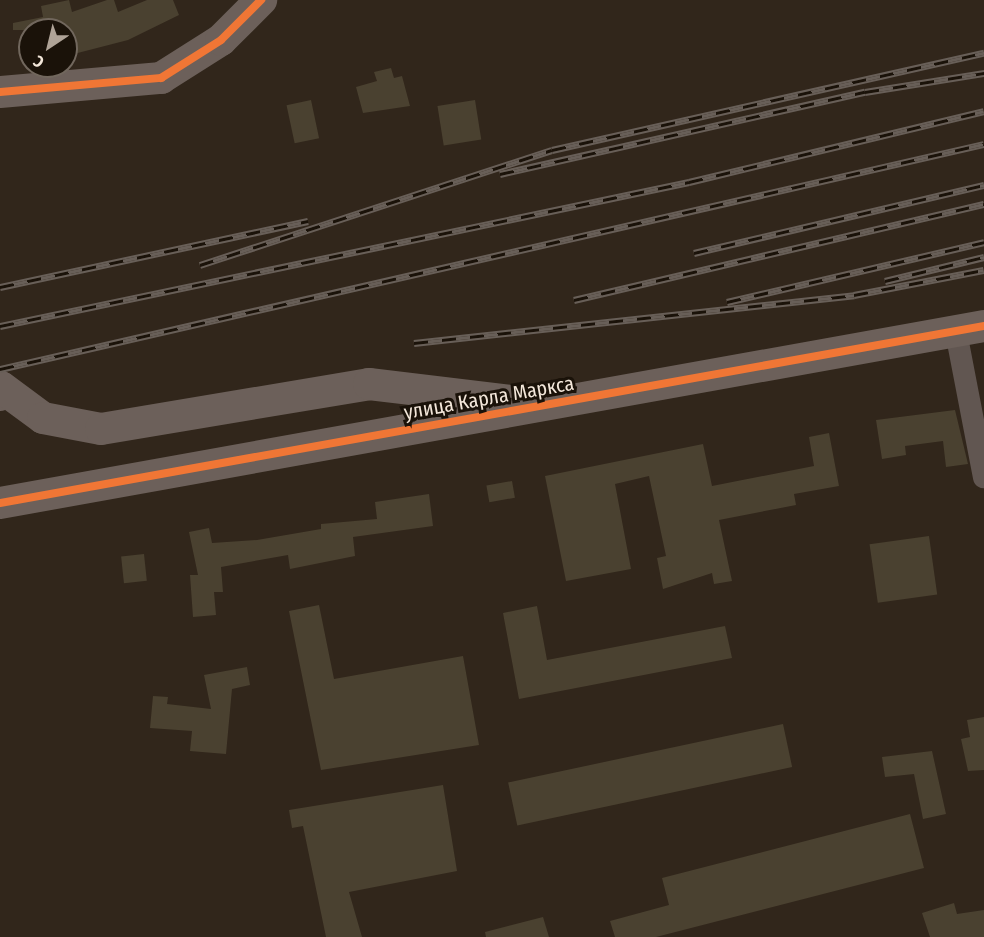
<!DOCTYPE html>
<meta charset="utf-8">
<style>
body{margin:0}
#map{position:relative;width:984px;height:937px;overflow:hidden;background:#31261b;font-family:"Fira Sans Condensed",sans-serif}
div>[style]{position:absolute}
.building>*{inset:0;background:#4a4130;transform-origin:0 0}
.street>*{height:22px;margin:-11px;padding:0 11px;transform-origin:11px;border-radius:11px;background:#615651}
.secondary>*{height:32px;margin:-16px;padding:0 16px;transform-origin:16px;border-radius:16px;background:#6c605a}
.rail>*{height:7px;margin-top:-3.5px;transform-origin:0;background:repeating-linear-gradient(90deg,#1a1209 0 14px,#685f58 0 28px);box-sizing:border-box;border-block:2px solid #685f58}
.cycleway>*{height:8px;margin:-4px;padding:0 4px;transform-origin:4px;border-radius:4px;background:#f07635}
span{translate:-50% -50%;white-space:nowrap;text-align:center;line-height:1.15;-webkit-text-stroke:6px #1a1209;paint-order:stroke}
.street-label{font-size:20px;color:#f3e7da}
.north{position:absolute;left:18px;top:18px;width:60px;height:60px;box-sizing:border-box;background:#1a1209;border:2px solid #71675d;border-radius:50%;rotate:215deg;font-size:16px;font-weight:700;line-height:24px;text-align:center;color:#f3e7da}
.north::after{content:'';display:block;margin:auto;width:21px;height:27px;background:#afa397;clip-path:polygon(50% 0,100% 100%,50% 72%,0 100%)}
</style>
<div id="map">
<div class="building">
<div style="clip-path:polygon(69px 0,72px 12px,107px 0,114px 0,118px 12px,147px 0,173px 0,179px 15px,128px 40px,66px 56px,66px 30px,13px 30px,13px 23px,43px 17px,41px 6px)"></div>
<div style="clip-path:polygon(391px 68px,394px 78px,402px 76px,410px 106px,363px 113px,356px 87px,377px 81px,374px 72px)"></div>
<div style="left:311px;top:100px;width:39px;height:25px;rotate:78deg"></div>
<div style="left:475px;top:100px;width:40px;height:38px;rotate:81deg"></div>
<div style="clip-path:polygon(955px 410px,968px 464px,946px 467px,943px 441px,905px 446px,906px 455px,882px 459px,876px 420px)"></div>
<div style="clip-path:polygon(829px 433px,839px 486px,794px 494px,796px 505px,719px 520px,732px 581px,714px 584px,712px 573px,663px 589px,657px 558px,666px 556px,649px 476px,615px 484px,631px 569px,566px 581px,545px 476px,703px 444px,712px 486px,814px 466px,809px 437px)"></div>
<div style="left:512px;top:481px;width:17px;height:26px;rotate:80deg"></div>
<div style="clip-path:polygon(429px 494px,433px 526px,353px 537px,355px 556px,290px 569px,288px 555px,221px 567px,223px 592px,214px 592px,216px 615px,193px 617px,190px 575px,198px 575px,189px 532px,209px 528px,212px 543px,257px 540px,321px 529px,321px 524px,377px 519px,375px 502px)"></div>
<div style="left:929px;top:536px;width:59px;height:60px;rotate:82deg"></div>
<div style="left:144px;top:554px;width:27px;height:23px;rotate:84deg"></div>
<div style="clip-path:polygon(319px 605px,334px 679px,463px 656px,479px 745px,321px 770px,289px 611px)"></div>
<div style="clip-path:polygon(537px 606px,547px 660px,725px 626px,732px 658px,519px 699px,503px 613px)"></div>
<div style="clip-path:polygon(247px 667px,250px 685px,232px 689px,226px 754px,190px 751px,192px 731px,150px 728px,153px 696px,168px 697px,167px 704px,211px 709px,204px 675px)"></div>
<div style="clip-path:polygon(984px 717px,984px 770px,968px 771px,961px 739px,970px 737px,967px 720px)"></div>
<div style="left:783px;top:724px;width:44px;height:281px;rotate:78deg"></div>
<div style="clip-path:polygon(932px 751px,946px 814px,923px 819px,914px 774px,885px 777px,882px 757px)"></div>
<div style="clip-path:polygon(443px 785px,457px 871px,349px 892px,362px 937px,326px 937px,303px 826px,292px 828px,289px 810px)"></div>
<div style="clip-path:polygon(910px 814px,924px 868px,656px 937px,615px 937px,610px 921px,669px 905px,662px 878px)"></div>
<div style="clip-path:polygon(954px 903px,957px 914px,984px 910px,984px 937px,930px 937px,922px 913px)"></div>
<div style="clip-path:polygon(543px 917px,549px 937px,486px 937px,485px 932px)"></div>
</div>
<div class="street">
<div style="left:956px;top:332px;width:148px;rotate:79.1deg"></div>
</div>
<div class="secondary">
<div style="left:0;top:92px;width:162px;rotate:-5deg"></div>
<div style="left:161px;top:78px;width:71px;rotate:-32.3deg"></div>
<div style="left:221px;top:40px;width:57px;rotate:-45deg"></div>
<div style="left:0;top:395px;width:8px;rotate:-83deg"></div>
<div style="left:1px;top:387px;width:52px;rotate:36.4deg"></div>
<div style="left:43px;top:418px;width:59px;rotate:10.7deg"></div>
<div style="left:101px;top:429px;width:272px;rotate:-9.5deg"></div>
<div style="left:369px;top:384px;width:143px;rotate:6.8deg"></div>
<div style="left:0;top:503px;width:1000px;rotate:-10.2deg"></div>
</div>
<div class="rail">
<div style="left:500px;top:174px;width:374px;rotate:-12.7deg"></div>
<div style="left:865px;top:92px;width:121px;rotate:-9.1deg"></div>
<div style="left:694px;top:253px;width:298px;rotate:-13.2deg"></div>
<div style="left:200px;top:265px;width:370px;rotate:-18.1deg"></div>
<div style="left:552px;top:150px;width:443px;rotate:-12.7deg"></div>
<div style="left:885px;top:281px;width:102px;rotate:-13.6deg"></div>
<div style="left:0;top:287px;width:315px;rotate:-12.1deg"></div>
<div style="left:574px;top:300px;width:421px;rotate:-13.2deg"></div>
<div style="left:727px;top:302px;width:264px;rotate:-13.1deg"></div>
<div style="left:0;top:326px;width:704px;rotate:-11.8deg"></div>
<div style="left:689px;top:182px;width:303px;rotate:-13.5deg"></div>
<div style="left:414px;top:343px;width:443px;rotate:-6.2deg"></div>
<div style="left:854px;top:295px;width:132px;rotate:-10.9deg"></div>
<div style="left:0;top:369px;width:1009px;rotate:-12.88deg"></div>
</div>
<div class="cycleway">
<div style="left:0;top:92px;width:162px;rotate:-5deg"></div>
<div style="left:161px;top:78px;width:71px;rotate:-32.3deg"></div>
<div style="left:221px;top:40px;width:57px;rotate:-45deg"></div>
<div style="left:0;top:503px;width:1000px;rotate:-10.2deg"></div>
</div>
<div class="street-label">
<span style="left:489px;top:398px;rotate:-10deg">улица Карла Маркса</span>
</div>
<div class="north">С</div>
</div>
